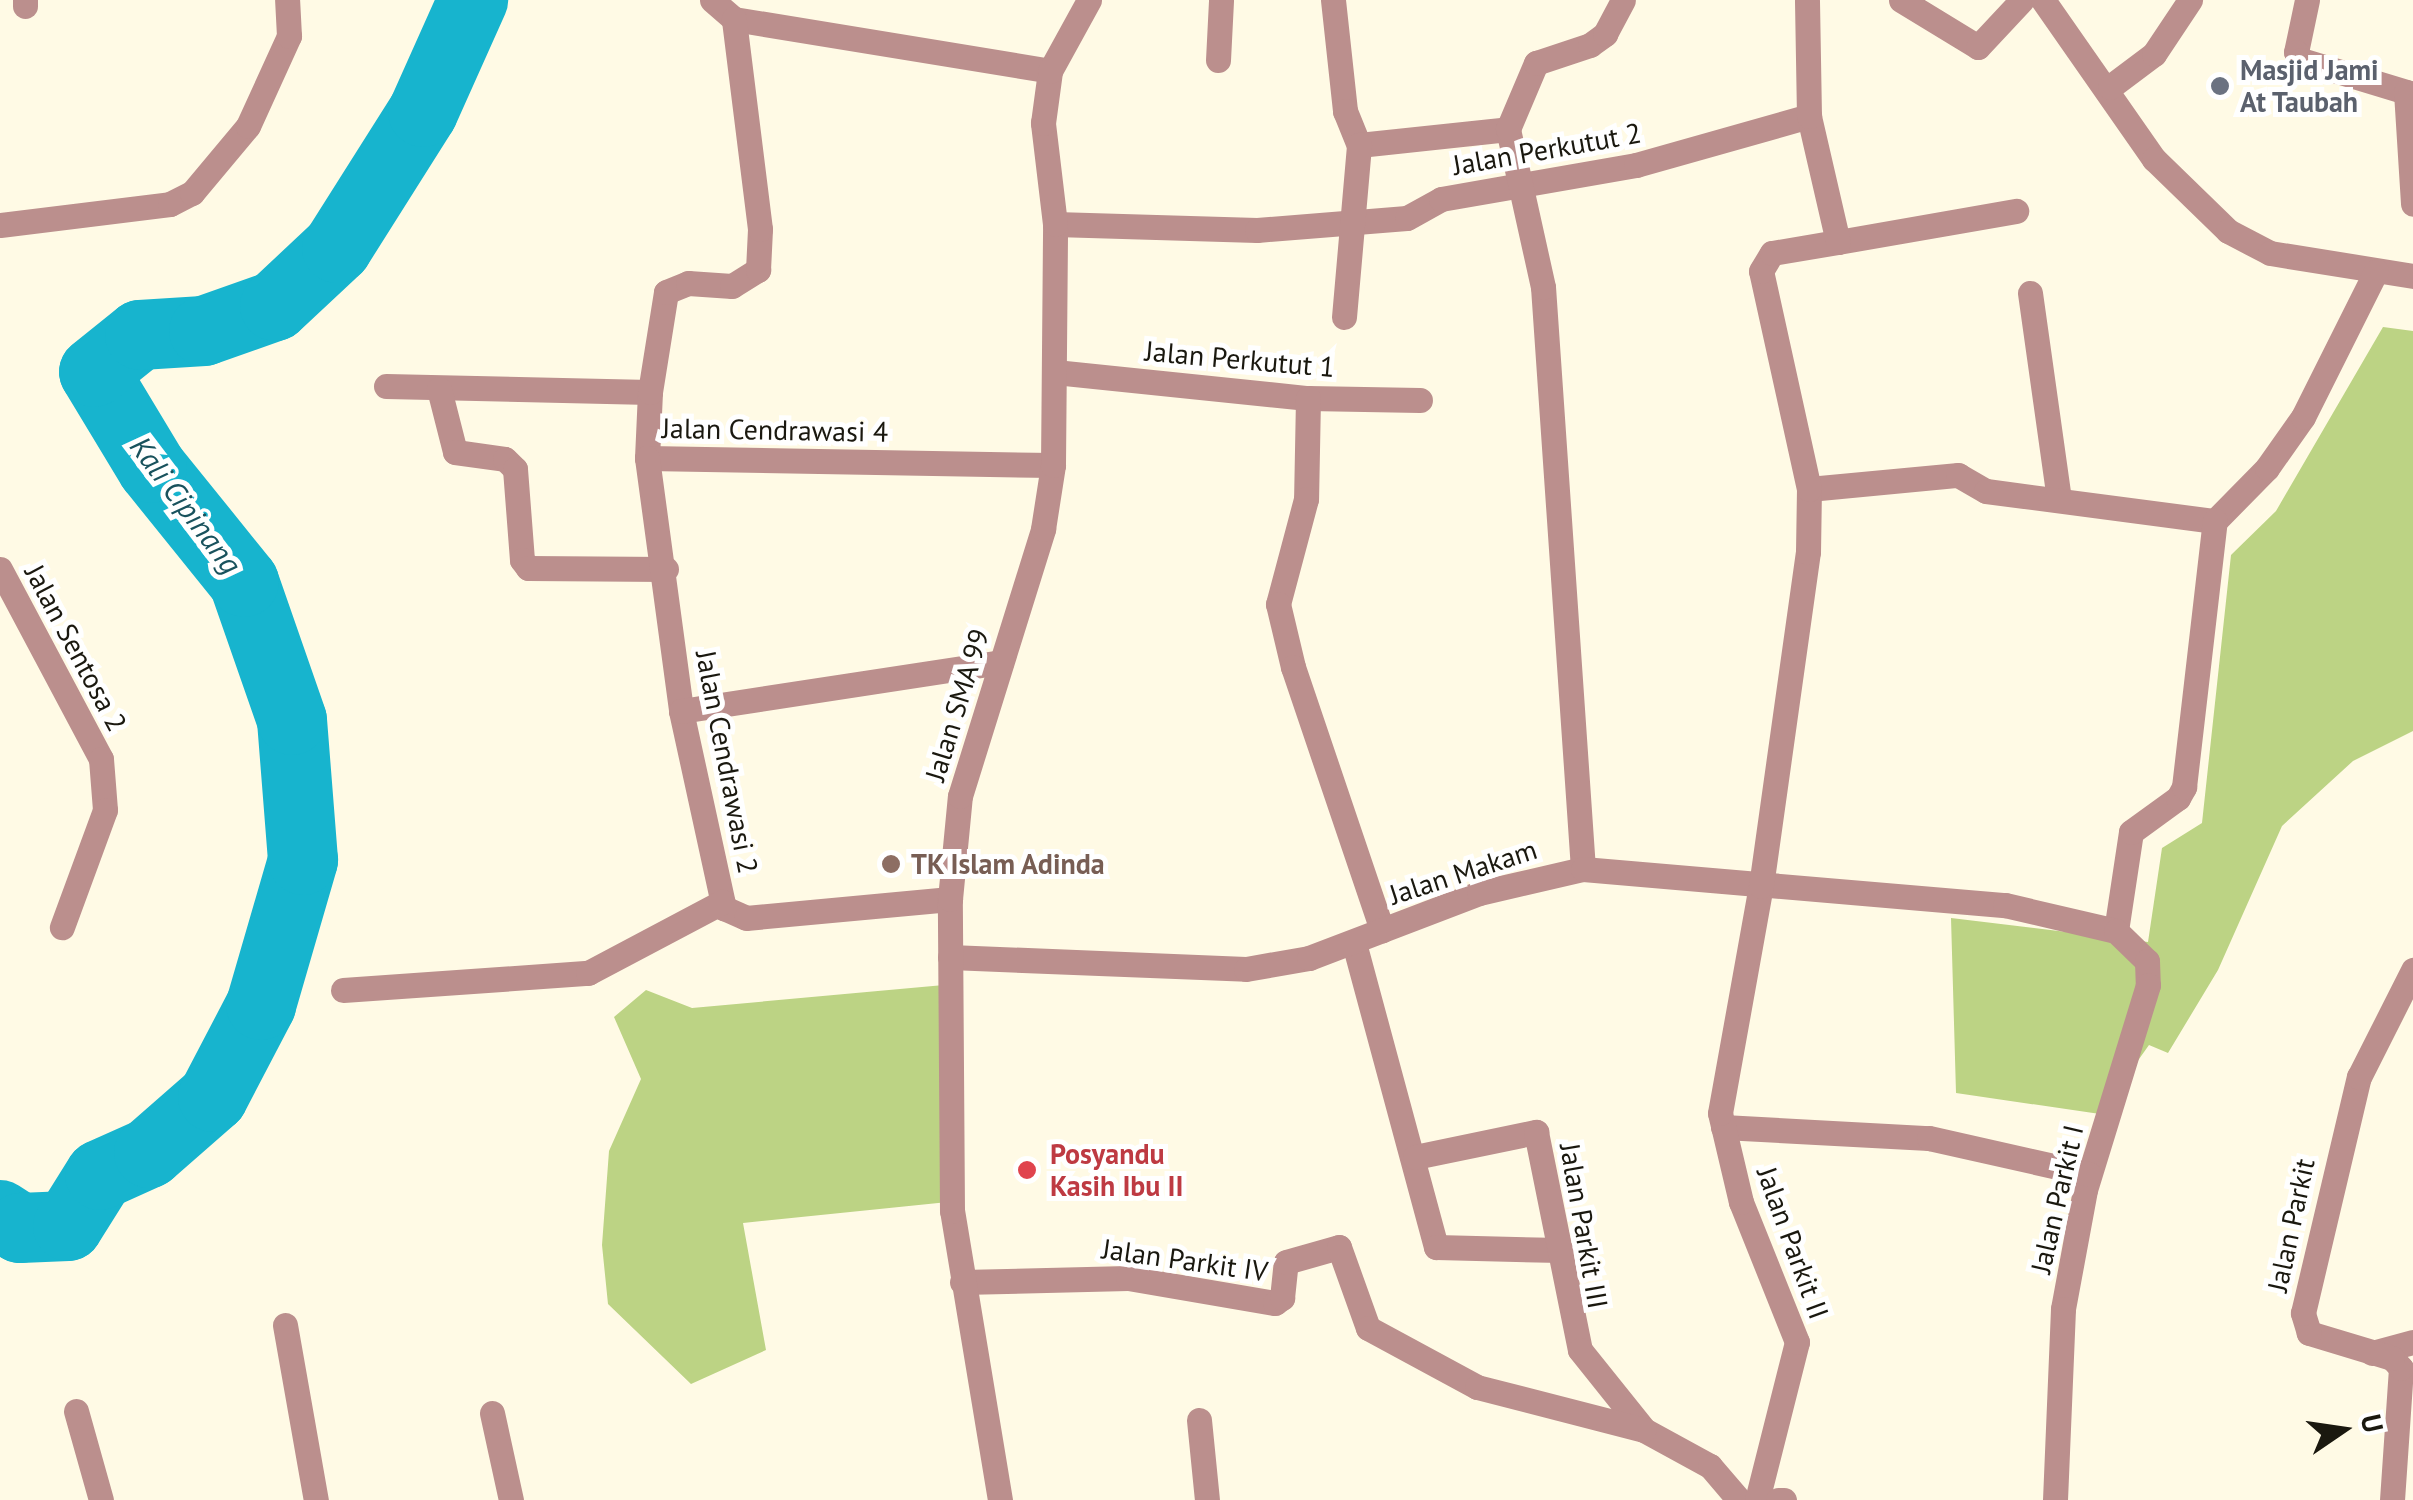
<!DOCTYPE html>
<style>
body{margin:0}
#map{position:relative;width:2413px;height:1500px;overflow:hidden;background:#fffae5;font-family:"PT Sans",sans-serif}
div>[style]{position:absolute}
.green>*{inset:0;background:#bcd384}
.river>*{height:70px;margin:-35px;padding:0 35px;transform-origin:35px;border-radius:35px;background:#17b4ce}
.minor>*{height:25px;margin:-12.5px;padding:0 12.5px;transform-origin:12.5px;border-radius:12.5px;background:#bb8f8d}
.tertiary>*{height:25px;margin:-12.5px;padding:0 12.5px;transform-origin:12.5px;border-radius:12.5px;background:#bb8f8d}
.dots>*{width:28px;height:28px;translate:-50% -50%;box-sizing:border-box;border:5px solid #fff;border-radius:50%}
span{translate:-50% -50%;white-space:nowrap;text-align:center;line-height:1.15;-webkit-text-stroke:10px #fff;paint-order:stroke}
.worship-label{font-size:28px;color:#5b616d;font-weight:700}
.left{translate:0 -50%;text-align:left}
.street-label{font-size:28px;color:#1a180f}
.education-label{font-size:28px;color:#785e54;font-weight:700}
.health-label{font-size:28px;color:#be3a42;font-weight:700}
.water-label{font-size:30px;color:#19525d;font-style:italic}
.north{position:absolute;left:2293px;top:1380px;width:100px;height:100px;-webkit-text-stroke:8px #fff;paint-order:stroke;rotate:77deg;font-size:28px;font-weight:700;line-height:40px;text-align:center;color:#1a180f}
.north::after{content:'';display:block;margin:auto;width:35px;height:45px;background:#1a180f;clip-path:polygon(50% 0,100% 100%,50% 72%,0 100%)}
</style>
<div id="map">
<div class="green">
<div style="clip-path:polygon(2383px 327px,2413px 331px,2413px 731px,2353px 761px,2282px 826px,2218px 970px,2168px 1053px,2149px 1045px,2100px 1114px,1956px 1093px,1951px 918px,2148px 942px,2162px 848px,2202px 823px,2231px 555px,2276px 511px)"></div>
<div style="clip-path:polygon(944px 985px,948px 1202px,743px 1223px,766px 1350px,691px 1384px,608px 1304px,602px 1245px,609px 1151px,641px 1079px,614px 1017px,646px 990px,692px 1008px)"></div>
</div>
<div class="river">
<div style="left:0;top:1215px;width:24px;rotate:33deg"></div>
<div style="left:20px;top:1228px;width:48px;rotate:-2.4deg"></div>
<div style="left:68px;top:1226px;width:60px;rotate:-57.9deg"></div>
<div style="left:100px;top:1175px;width:54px;rotate:-24.2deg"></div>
<div style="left:149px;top:1153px;width:85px;rotate:-41.2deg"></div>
<div style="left:213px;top:1097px;width:104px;rotate:-62.4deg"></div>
<div style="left:261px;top:1005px;width:151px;rotate:-73.8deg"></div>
<div style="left:303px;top:860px;width:140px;rotate:-94.5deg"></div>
<div style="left:292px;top:720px;width:146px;rotate:-109.2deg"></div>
<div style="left:244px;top:582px;width:146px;rotate:-128.9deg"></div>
<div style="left:152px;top:468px;width:112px;rotate:-121.1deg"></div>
<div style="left:94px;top:372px;width:59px;rotate:-38.8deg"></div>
<div style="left:140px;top:335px;width:64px;rotate:-3.6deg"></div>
<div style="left:204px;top:331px;width:75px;rotate:-19.4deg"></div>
<div style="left:275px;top:306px;width:85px;rotate:-43.1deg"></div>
<div style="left:337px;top:248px;width:161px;rotate:-57.7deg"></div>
<div style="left:423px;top:112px;width:123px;rotate:-65.9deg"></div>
</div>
<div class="minor">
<div style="left:25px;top:0;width:6px;rotate:90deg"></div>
<div style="left:712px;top:0;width:29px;rotate:41deg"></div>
<div style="left:734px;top:19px;width:320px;rotate:9.3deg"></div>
<div style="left:1333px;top:0;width:112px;rotate:83.8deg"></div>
<div style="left:1345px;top:111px;width:37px;rotate:68deg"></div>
<div style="left:1359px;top:145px;width:150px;rotate:-6.1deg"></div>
<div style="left:1901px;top:0;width:90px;rotate:31.4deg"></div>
<div style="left:1978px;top:47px;width:64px;rotate:-46.9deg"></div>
<div style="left:2043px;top:0;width:194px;rotate:55.1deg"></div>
<div style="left:2154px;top:159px;width:103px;rotate:44.2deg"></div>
<div style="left:2228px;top:231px;width:47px;rotate:27.6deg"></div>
<div style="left:2270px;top:253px;width:145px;rotate:9.1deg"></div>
<div style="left:2307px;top:0;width:53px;rotate:101.9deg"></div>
<div style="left:2296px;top:52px;width:9px;rotate:58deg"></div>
<div style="left:2301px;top:60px;width:117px;rotate:16.9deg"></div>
<div style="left:1218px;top:60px;width:60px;rotate:-87.1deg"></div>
<div style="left:2110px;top:87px;width:55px;rotate:-36.9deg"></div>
<div style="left:2154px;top:54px;width:65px;rotate:-56.3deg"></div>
<div style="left:2406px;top:92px;width:112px;rotate:86.4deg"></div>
<div style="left:1055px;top:224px;width:202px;rotate:1.7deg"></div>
<div style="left:1257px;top:230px;width:150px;rotate:-4.6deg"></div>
<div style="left:1407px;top:218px;width:39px;rotate:-29deg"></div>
<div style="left:1441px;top:199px;width:198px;rotate:-9.9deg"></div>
<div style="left:1636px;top:165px;width:180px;rotate:-15.8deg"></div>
<div style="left:0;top:225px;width:171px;rotate:-7deg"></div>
<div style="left:170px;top:204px;width:25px;rotate:-27deg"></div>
<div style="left:192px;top:193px;width:87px;rotate:-50.1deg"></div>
<div style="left:248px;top:126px;width:99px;rotate:-65.5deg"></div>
<div style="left:289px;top:36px;width:36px;rotate:-93deg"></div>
<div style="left:1838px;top:242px;width:181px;rotate:-9.9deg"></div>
<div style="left:2030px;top:293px;width:209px;rotate:82deg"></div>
<div style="left:1344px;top:317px;width:173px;rotate:-85deg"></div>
<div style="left:1055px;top:372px;width:254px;rotate:5.9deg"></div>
<div style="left:1308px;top:398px;width:112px;rotate:1deg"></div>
<div style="left:386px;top:386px;width:264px;rotate:1.3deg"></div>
<div style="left:650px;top:392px;width:66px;rotate:92.6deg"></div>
<div style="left:647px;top:458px;width:406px;rotate:1deg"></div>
<div style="left:439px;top:389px;width:65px;rotate:75.7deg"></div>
<div style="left:455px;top:452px;width:50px;rotate:8deg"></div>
<div style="left:505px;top:459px;width:14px;rotate:45deg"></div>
<div style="left:515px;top:469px;width:91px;rotate:85.6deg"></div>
<div style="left:522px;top:560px;width:10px;rotate:53deg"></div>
<div style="left:528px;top:568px;width:138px;rotate:0.4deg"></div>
<div style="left:650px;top:392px;width:101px;rotate:-80.9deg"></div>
<div style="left:666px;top:292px;width:24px;rotate:-22deg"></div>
<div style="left:688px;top:283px;width:44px;rotate:3.9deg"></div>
<div style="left:732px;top:286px;width:31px;rotate:-32deg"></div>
<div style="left:758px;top:270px;width:41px;rotate:-87.2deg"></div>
<div style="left:760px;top:229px;width:212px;rotate:-97.1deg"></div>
<div style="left:1308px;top:398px;width:101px;rotate:91.1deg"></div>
<div style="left:1306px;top:499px;width:109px;rotate:104.9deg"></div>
<div style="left:1278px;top:604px;width:65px;rotate:76.6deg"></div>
<div style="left:1293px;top:667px;width:278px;rotate:71.3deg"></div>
<div style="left:647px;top:458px;width:255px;rotate:82.3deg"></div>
<div style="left:681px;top:711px;width:202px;rotate:77.7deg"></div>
<div style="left:724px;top:908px;width:24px;rotate:24deg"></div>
<div style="left:746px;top:918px;width:205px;rotate:-5.3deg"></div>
<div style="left:1809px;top:489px;width:150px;rotate:-5.4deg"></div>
<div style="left:1958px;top:475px;width:32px;rotate:30deg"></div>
<div style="left:1986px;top:491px;width:231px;rotate:7.5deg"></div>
<div style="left:2215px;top:521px;width:74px;rotate:-45.5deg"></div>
<div style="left:2267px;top:468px;width:62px;rotate:-54.8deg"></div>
<div style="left:2303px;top:417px;width:163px;rotate:-63.4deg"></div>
<div style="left:0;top:569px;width:215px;rotate:62deg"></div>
<div style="left:101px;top:759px;width:51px;rotate:85.5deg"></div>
<div style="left:105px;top:810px;width:125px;rotate:110.2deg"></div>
<div style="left:681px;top:711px;width:324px;rotate:-8.7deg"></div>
<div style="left:1583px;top:869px;width:583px;rotate:-93.93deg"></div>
<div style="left:1543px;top:287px;width:162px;rotate:-102.5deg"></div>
<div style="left:1508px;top:129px;width:72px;rotate:-67deg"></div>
<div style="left:1536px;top:63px;width:57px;rotate:-18.4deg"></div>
<div style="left:1590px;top:45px;width:19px;rotate:-36deg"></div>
<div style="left:1605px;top:34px;width:38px;rotate:-62deg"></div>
<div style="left:2116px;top:931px;width:100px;rotate:-81.4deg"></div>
<div style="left:2131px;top:832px;width:58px;rotate:-35.9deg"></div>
<div style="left:2178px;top:798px;width:13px;rotate:-61deg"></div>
<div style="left:2184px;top:787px;width:268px;rotate:-83.4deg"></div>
<div style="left:1354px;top:943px;width:315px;rotate:74.9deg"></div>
<div style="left:1436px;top:1247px;width:125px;rotate:1.4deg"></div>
<div style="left:950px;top:957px;width:296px;rotate:2.3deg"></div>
<div style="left:1246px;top:969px;width:64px;rotate:-9.9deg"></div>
<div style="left:1309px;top:958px;width:182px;rotate:-20.9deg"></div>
<div style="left:1479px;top:893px;width:107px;rotate:-13deg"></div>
<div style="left:1583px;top:869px;width:424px;rotate:4.9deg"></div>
<div style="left:2005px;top:905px;width:114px;rotate:13.2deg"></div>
<div style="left:2116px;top:931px;width:43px;rotate:44.1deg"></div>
<div style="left:2147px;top:961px;width:24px;rotate:88deg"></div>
<div style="left:2148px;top:985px;width:214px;rotate:107.1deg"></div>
<div style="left:2085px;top:1190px;width:121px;rotate:100.5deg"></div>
<div style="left:2063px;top:1309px;width:191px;rotate:92.4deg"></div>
<div style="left:343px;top:990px;width:246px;rotate:-4deg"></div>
<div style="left:588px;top:973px;width:152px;rotate:-27.9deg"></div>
<div style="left:1723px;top:1127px;width:206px;rotate:3.1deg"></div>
<div style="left:1929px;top:1138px;width:164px;rotate:12.7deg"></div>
<div style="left:1415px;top:1157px;width:124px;rotate:-11.7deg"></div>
<div style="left:1536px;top:1132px;width:222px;rotate:78.6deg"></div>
<div style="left:1580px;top:1350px;width:102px;rotate:51.3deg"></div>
<div style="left:1644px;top:1430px;width:75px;rotate:28.6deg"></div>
<div style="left:1710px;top:1466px;width:45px;rotate:49.5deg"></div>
<div style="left:962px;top:1282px;width:166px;rotate:-1.4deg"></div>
<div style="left:1128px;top:1278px;width:149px;rotate:9.7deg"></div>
<div style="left:1275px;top:1303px;width:9px;rotate:-36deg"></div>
<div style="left:1282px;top:1298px;width:36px;rotate:-84deg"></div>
<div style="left:1286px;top:1262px;width:55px;rotate:-15.8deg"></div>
<div style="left:1339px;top:1247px;width:86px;rotate:70.3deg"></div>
<div style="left:1368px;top:1328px;width:124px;rotate:28.4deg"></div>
<div style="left:1477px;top:1387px;width:172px;rotate:14.4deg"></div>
<div style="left:285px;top:1325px;width:178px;rotate:80deg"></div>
<div style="left:2372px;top:1353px;width:42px;rotate:-15deg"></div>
<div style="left:76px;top:1411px;width:92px;rotate:74.3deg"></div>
<div style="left:492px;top:1413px;width:89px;rotate:77.7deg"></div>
<div style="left:1199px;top:1420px;width:80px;rotate:84.3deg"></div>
<div style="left:1000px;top:1500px;width:293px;rotate:-99.4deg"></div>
<div style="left:952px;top:1211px;width:312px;rotate:-90.4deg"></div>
<div style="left:950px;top:899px;width:103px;rotate:-84.5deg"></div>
<div style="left:960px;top:796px;width:280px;rotate:-72.7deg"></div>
<div style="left:1043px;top:529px;width:65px;rotate:-81.1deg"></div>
<div style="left:1053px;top:465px;width:241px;rotate:-89.5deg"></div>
<div style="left:1055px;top:224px;width:102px;rotate:-96.8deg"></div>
<div style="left:1043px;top:123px;width:52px;rotate:-82.3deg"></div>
<div style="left:1050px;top:71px;width:81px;rotate:-61.2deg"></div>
<div style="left:1757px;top:1500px;width:163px;rotate:-75.8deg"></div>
<div style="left:1797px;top:1342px;width:151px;rotate:-111.8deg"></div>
<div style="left:1741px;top:1202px;width:91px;rotate:-103.3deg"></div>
<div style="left:1720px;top:1113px;width:231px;rotate:-79.8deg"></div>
<div style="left:1761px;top:886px;width:337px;rotate:-82deg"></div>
<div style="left:1808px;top:552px;width:63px;rotate:-89.1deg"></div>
<div style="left:1809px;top:489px;width:223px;rotate:-102.4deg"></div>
<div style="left:1761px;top:271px;width:21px;rotate:-59deg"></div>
<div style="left:1772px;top:253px;width:67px;rotate:-9.5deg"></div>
<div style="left:1838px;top:242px;width:129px;rotate:-103deg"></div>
<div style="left:1809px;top:116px;width:116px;rotate:-91deg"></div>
<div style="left:2392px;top:1500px;width:132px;rotate:-86.1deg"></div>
<div style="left:2401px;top:1368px;width:13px;rotate:-132deg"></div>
<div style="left:2392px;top:1358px;width:87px;rotate:-163.2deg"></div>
<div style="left:2309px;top:1333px;width:21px;rotate:-107deg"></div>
<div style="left:2303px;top:1313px;width:243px;rotate:-76.7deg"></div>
<div style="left:2359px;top:1077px;width:120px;rotate:-63.2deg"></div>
</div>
<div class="tertiary">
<div style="left:1778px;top:1500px;width:6px"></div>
</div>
<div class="dots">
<div style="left:2220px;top:86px;background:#6b7280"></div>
<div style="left:891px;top:864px;background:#8d6e63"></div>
<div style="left:1027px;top:1170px;background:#e0444e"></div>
</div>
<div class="worship-label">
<span class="left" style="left:2240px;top:86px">Masjid Jami<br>At Taubah</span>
</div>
<div class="street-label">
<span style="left:1547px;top:149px;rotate:-10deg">Jalan Perkutut 2</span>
<span style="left:1240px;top:359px;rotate:5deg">Jalan Perkutut 1</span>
<span style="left:775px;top:430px;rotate:1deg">Jalan Cendrawasi 4</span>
<span style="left:76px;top:648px;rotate:62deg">Jalan Sentosa 2</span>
<span style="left:957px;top:705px;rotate:-73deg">Jalan SMA 99</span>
<span style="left:727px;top:762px;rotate:79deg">Jalan Cendrawasi 2</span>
<span style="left:1463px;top:872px;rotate:-18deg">Jalan Makam</span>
<span style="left:2057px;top:1199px;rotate:-77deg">Jalan Parkit I</span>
<span style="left:2291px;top:1225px;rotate:-78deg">Jalan Parkit</span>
<span style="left:1584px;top:1226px;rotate:80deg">Jalan Parkit III</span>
<span style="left:1793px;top:1243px;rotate:70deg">Jalan Parkit II</span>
<span style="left:1185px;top:1260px;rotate:8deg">Jalan Parkit IV</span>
</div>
<div class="education-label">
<span class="left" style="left:911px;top:864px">TK Islam Adinda</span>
</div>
<div class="health-label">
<span class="left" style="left:1050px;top:1170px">Posyandu<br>Kasih Ibu II</span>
</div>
<div class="water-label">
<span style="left:186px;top:505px;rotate:53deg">Kali Cipinang</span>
</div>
<div class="north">U</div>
</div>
